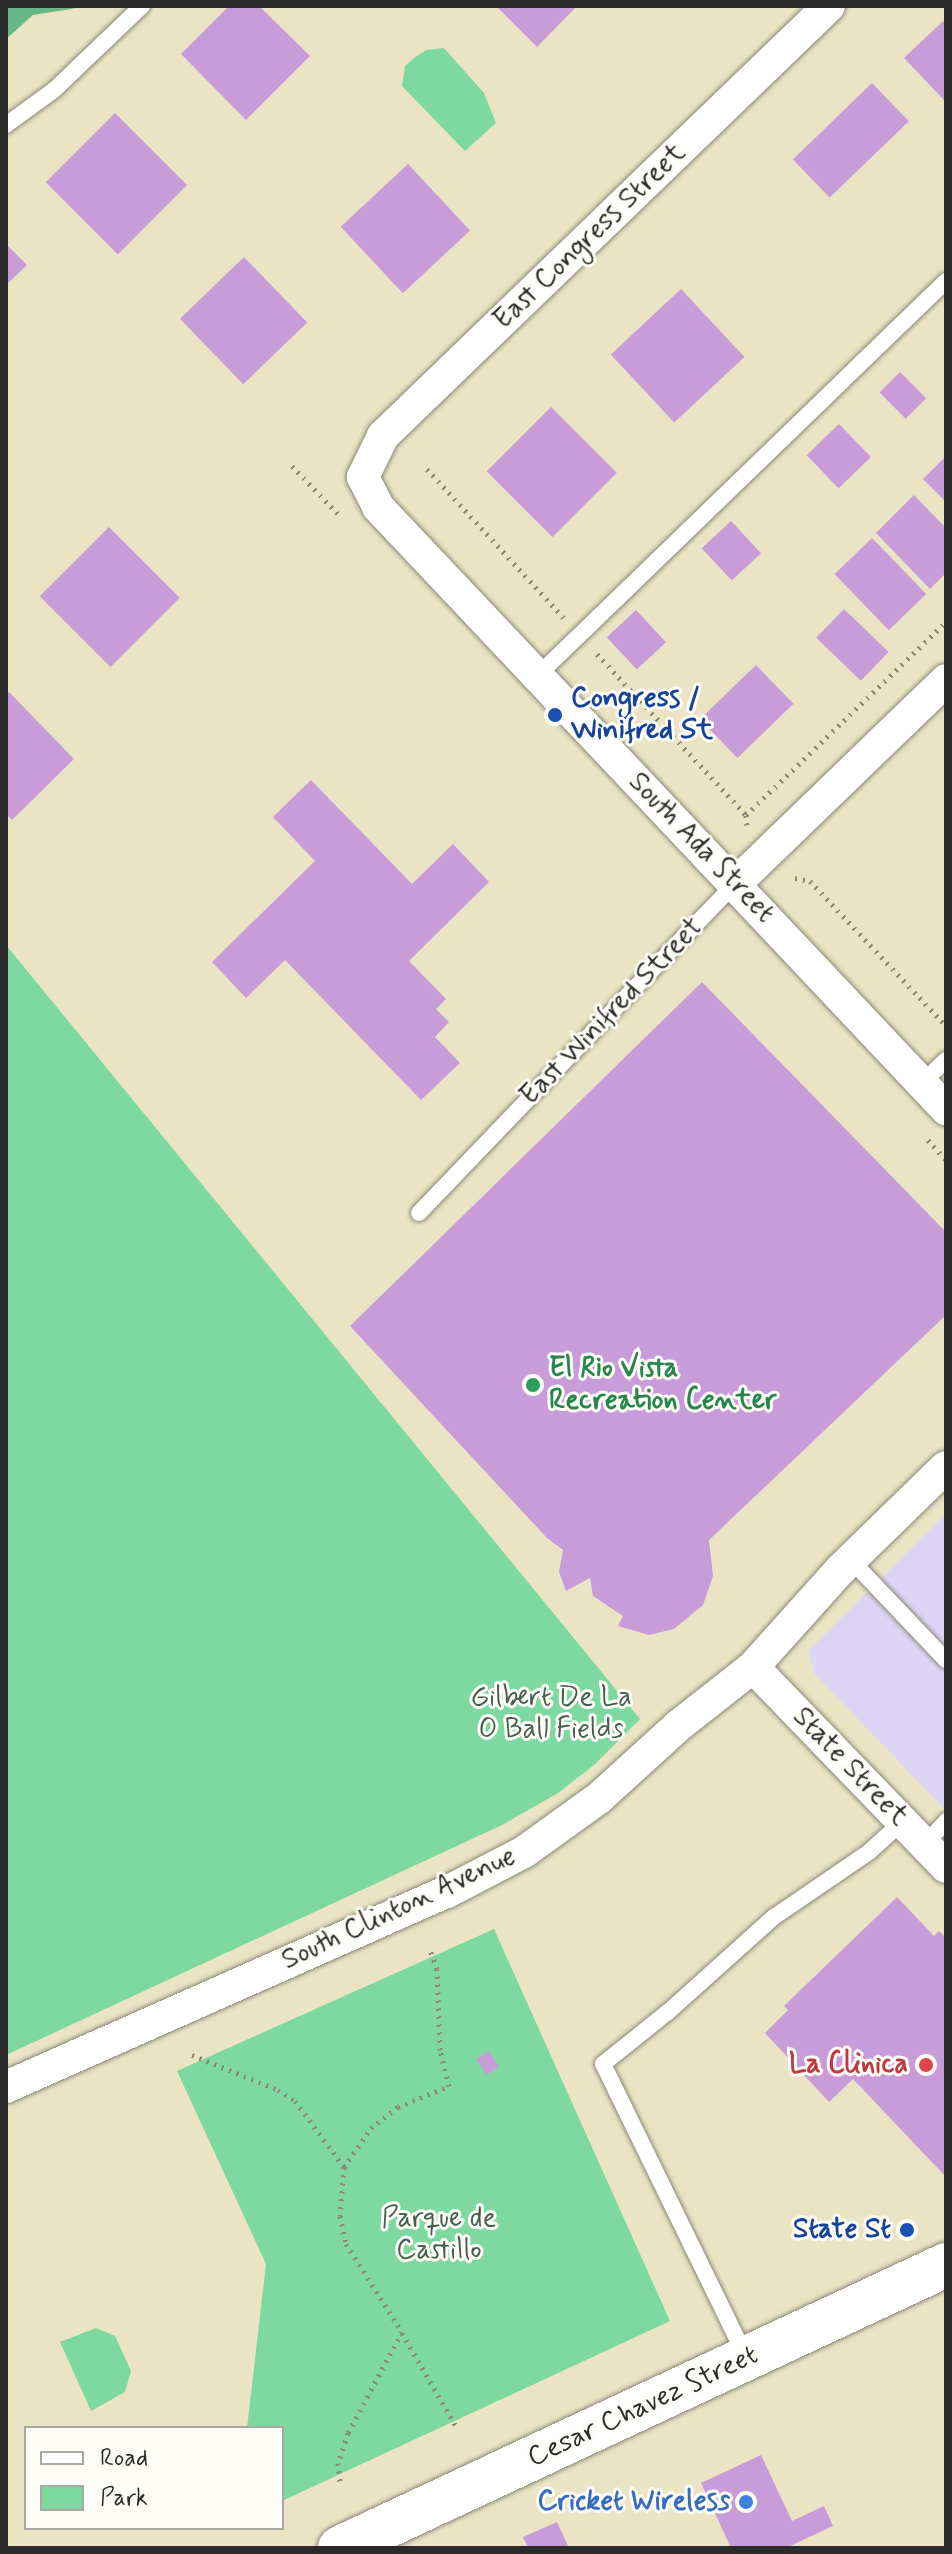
<!DOCTYPE html>
<style>
body{margin:0}
#map{position:relative;width:952px;height:2554px;overflow:hidden;background:#eae4c4;font-family:Mynerve,sans-serif}
div>[style]{position:absolute}
.built>*{inset:0;background:#ddd5f6}
.green>*{inset:0;background:#7ed9a0}
.forest>*{inset:0;background:#66b986}
.building>*{inset:0;background:#c79cd9;transform-origin:0 0}
.path>*{height:5px;margin-top:-2.5px;transform-origin:0;background:repeating-linear-gradient(90deg,#8a8878 0 2px,transparent 0 8px)}
.roads{filter:drop-shadow(0 0 2px #8a8878) drop-shadow(0 0 2px #8a8878)}
.lane>*{height:16px;margin:-8px;padding:0 8px;transform-origin:8px;border-radius:8px;background:#fff}
.street>*{height:32px;margin:-16px;padding:0 16px;transform-origin:16px;border-radius:16px;background:#fff}
.secondary>*{height:44px;margin:-22px;padding:0 22px;transform-origin:22px;border-radius:22px;background:#fff}
.dots>*{width:22px;height:22px;translate:-50% -50%;box-sizing:border-box;border:4px solid #fdfcf7;border-radius:50%}
span{translate:-50% -50%;white-space:nowrap;text-align:center;line-height:1.15;-webkit-text-stroke:6px #fdfcf7;paint-order:stroke}
.street-label{font-size:28px;color:#2b2b2b}
.transit-label{font-size:28px;color:#164399;font-weight:700}
.left{translate:0 -50%;text-align:left}
.right{translate:-100% -50%;text-align:right}
.leisure-label{font-size:28px;color:#27864d;font-weight:700}
.park-label{font-size:28px;color:#445f4e}
.health-label{font-size:28px;color:#be3a42;font-weight:700}
.shop-label{font-size:28px;color:#366cbe;font-weight:700}
.frame{position:absolute;inset:0;border:8px solid #2b2b2b;pointer-events:none}
.legend{position:absolute;left:24px;top:2426px;width:260px;height:104px;box-sizing:border-box;background:#fdfcf7;border:2px solid #a9a8a5;margin:0;padding:10px 14px;list-style:none;font-size:24px;color:#2b2b2b}
.legend li{display:flex;align-items:center;gap:16px;height:40px}
.legend b{width:40px;border:2px solid #a9a8a5}
</style>
<div id="map">
<div class="built">
<div style="clip-path:polygon(946px 1514px,946px 1811px,814px 1673px,809px 1650px)"></div>
</div>
<div class="green">
<div style="clip-path:polygon(444px 48px,484px 93px,496px 123px,465px 151px,402px 86px,405px 66px,414px 58px,426px 50px)"></div>
<div style="clip-path:polygon(6px 945px,640px 1719px,594px 1765px,558px 1793px,502px 1825px,6px 2055px)"></div>
<div style="clip-path:polygon(494px 1929px,670px 2321px,282px 2501px,282px 2428px,247px 2428px,266px 2264px,177px 2071px)"></div>
<div style="clip-path:polygon(96px 2328px,115px 2336px,131px 2371px,125px 2392px,91px 2411px,60px 2342px)"></div>
</div>
<div class="forest">
<div style="clip-path:polygon(6px 6px,90px 6px,33px 15px,6px 39px)"></div>
</div>
<div class="building">
<div style="clip-path:polygon(229px 6px,259px 6px,310px 56px,246px 120px,181px 54px)"></div>
<div style="clip-path:polygon(496px 6px,577px 6px,537px 47px)"></div>
<div style="clip-path:polygon(943px 21px,946px 24px,946px 102px,904px 58px)"></div>
<div style="left:872px;top:83px;width:53px;height:110px;rotate:46deg"></div>
<div style="left:115px;top:113px;width:102px;height:98px;rotate:45deg"></div>
<div style="left:408px;top:164px;width:91px;height:92px;rotate:47deg"></div>
<div style="clip-path:polygon(6px 244px,27px 265px,6px 285px)"></div>
<div style="left:244px;top:257px;width:91px;height:89px;rotate:46deg"></div>
<div style="left:681px;top:289px;width:93px;height:96px;rotate:47deg"></div>
<div style="left:900px;top:372px;width:37px;height:29px;rotate:45deg"></div>
<div style="left:551px;top:407px;width:93px;height:91px;rotate:45deg"></div>
<div style="left:839px;top:424px;width:46px;height:45px;rotate:46deg"></div>
<div style="clip-path:polygon(946px 456px,946px 502px,923px 479px)"></div>
<div style="clip-path:polygon(914px 495px,946px 528px,946px 573px,930px 589px,876px 533px)"></div>
<div style="left:731px;top:521px;width:44px;height:40px;rotate:47deg"></div>
<div style="left:109px;top:527px;width:100px;height:98px;rotate:45deg"></div>
<div style="left:872px;top:538px;width:78px;height:52px;rotate:46deg"></div>
<div style="left:844px;top:609px;width:62px;height:40px;rotate:44deg"></div>
<div style="left:636px;top:610px;width:44px;height:40px;rotate:47deg"></div>
<div style="left:756px;top:665px;width:54px;height:78px;rotate:46deg"></div>
<div style="clip-path:polygon(9px 692px,74px 759px,12px 820px,6px 814px,6px 696px)"></div>
<div style="clip-path:polygon(311px 780px,412px 884px,453px 844px,489px 882px,409px 961px,446px 999px,436px 1009px,449px 1022px,435px 1037px,460px 1063px,421px 1100px,285px 960px,246px 998px,212px 962px,315px 861px,273px 817px)"></div>
<div style="clip-path:polygon(702px 982px,946px 1232px,946px 1315px,709px 1540px,713px 1576px,703px 1605px,674px 1629px,649px 1635px,618px 1626px,623px 1616px,593px 1596px,590px 1578px,566px 1591px,559px 1572px,563px 1550px,547px 1538px,350px 1326px)"></div>
<div style="clip-path:polygon(897px 1897px,934px 1936px,939px 1931px,946px 1938px,946px 2177px,853px 2079px,829px 2102px,765px 2033px,788px 2010px,784px 2006px)"></div>
<div style="left:489px;top:2051px;width:19px;height:15px;rotate:58deg"></div>
<div style="clip-path:polygon(761px 2455px,792px 2521px,824px 2506px,833px 2526px,786px 2548px,731px 2548px,701px 2483px)"></div>
<div style="clip-path:polygon(557px 2522px,569px 2548px,528px 2548px,523px 2537px)"></div>
</div>
<div class="path">
<div style="left:292px;top:466px;width:72px;rotate:46.1deg"></div>
<div style="left:427px;top:469px;width:202px;rotate:47.4deg"></div>
<div style="left:597px;top:654px;width:219px;rotate:47.2deg"></div>
<div style="left:746px;top:815px;width:11px;rotate:85deg"></div>
<div style="left:746px;top:815px;width:278px;rotate:-44deg"></div>
<div style="left:795px;top:878px;width:15px;rotate:11deg"></div>
<div style="left:810px;top:881px;width:199px;rotate:46.8deg"></div>
<div style="left:928px;top:1140px;width:27px;rotate:48deg"></div>
<div style="left:192px;top:2055px;width:93px;rotate:22.1deg"></div>
<div style="left:278px;top:2090px;width:20px;rotate:33deg"></div>
<div style="left:295px;top:2101px;width:82px;rotate:53.4deg"></div>
<div style="left:344px;top:2167px;width:49px;rotate:94.7deg"></div>
<div style="left:340px;top:2216px;width:29px;rotate:78deg"></div>
<div style="left:346px;top:2244px;width:104px;rotate:57.5deg"></div>
<div style="left:402px;top:2332px;width:115px;rotate:118.1deg"></div>
<div style="left:348px;top:2433px;width:32px;rotate:108deg"></div>
<div style="left:338px;top:2463px;width:20px;rotate:84deg"></div>
<div style="left:344px;top:2167px;width:47px;rotate:-55.3deg"></div>
<div style="left:371px;top:2128px;width:34px;rotate:-38deg"></div>
<div style="left:398px;top:2107px;width:55px;rotate:-22.4deg"></div>
<div style="left:449px;top:2086px;width:37px;rotate:-104deg"></div>
<div style="left:440px;top:2050px;width:81px;rotate:-92.1deg"></div>
<div style="left:437px;top:1969px;width:20px;rotate:-110deg"></div>
<div style="left:402px;top:2333px;width:110px;rotate:59.9deg"></div>
</div>
<div class="roads">
<div class="lane">
<div style="left:6px;top:125px;width:59px;rotate:-36.1deg"></div>
<div style="left:54px;top:90px;width:122px;rotate:-43.7deg"></div>
<div style="left:536px;top:677px;width:570px;rotate:-44deg"></div>
<div style="left:922px;top:1083px;width:33px;rotate:-44deg"></div>
<div style="left:419px;top:1213px;width:458px;rotate:-46.2deg"></div>
<div style="left:851px;top:1560px;width:138px;rotate:46.5deg"></div>
<div style="left:924px;top:1845px;width:33px;rotate:-47deg"></div>
<div style="left:746px;top:2357px;width:326px;rotate:-116deg"></div>
<div style="left:603px;top:2064px;width:83px;rotate:-38.7deg"></div>
<div style="left:668px;top:2012px;width:142px;rotate:-41.9deg"></div>
<div style="left:774px;top:1917px;width:115px;rotate:-34.4deg"></div>
<div style="left:869px;top:1852px;width:45px;rotate:-42.3deg"></div>
</div>
<div class="street">
<div style="left:829px;top:6px;width:620px;rotate:136.05deg"></div>
<div style="left:383px;top:436px;width:46px;rotate:116deg"></div>
<div style="left:363px;top:477px;width:34px;rotate:63deg"></div>
<div style="left:378px;top:507px;width:828px;rotate:46.66deg"></div>
<div style="left:736px;top:883px;width:292px;rotate:-44deg"></div>
<div style="left:753px;top:1667px;width:278px;rotate:46deg"></div>
<div style="left:6px;top:2087px;width:482px;rotate:-23.9deg"></div>
<div style="left:447px;top:1892px;width:87px;rotate:-27.5deg"></div>
<div style="left:524px;top:1852px;width:92px;rotate:-35.8deg"></div>
<div style="left:599px;top:1798px;width:107px;rotate:-42.3deg"></div>
<div style="left:678px;top:1726px;width:95px;rotate:-38.2deg"></div>
<div style="left:753px;top:1667px;width:132px;rotate:-48.1deg"></div>
<div style="left:841px;top:1569px;width:146px;rotate:-44.2deg"></div>
</div>
<div class="secondary">
<div style="left:340px;top:2548px;width:669px;rotate:-25.03deg"></div>
</div>
</div>
<div class="dots">
<div style="left:555px;top:715px;background:#1a4fb4"></div>
<div style="left:533px;top:1385px;background:#2e9e5b"></div>
<div style="left:926px;top:2065px;background:#e0444e"></div>
<div style="left:907px;top:2230px;background:#1a4fb4"></div>
<div style="left:746px;top:2502px;background:#3f7fe0"></div>
</div>
<div class="street-label">
<span style="left:590px;top:237px;rotate:-44deg">East Congress Street</span>
<span style="left:701px;top:848px;rotate:46deg">South Ada Street</span>
<span style="left:612px;top:1012px;rotate:-46deg">East Winifred Street</span>
<span style="left:850px;top:1767px;rotate:46deg">State Street</span>
<span style="left:399px;top:1909px;rotate:-25deg">South Clinton Avenue</span>
<span style="left:643px;top:2407px;rotate:-25deg">Cesar Chavez Street</span>
</div>
<div class="transit-label">
<span class="left" style="left:571px;top:715px">Congress /<br>Winifred St</span>
<span class="right" style="left:891px;top:2230px">State St</span>
</div>
<div class="leisure-label">
<span class="left" style="left:549px;top:1385px">El Rio Vista<br>Recreation Center</span>
</div>
<div class="park-label">
<span style="left:551px;top:1714px">Gilbert De La<br>O Ball Fields</span>
<span style="left:439px;top:2235px">Parque de<br>Castillo</span>
</div>
<div class="health-label">
<span class="right" style="left:908px;top:2065px">La Clinica</span>
</div>
<div class="shop-label">
<span class="right" style="left:730px;top:2502px">Cricket Wireless</span>
</div>
<div class="frame"></div>
<ul class="legend">
<li><b style="height:10px;background:#fff"></b>Road</li>
<li><b style="height:22px;background:#7ed9a0"></b>Park</li>
</ul>
</div>
